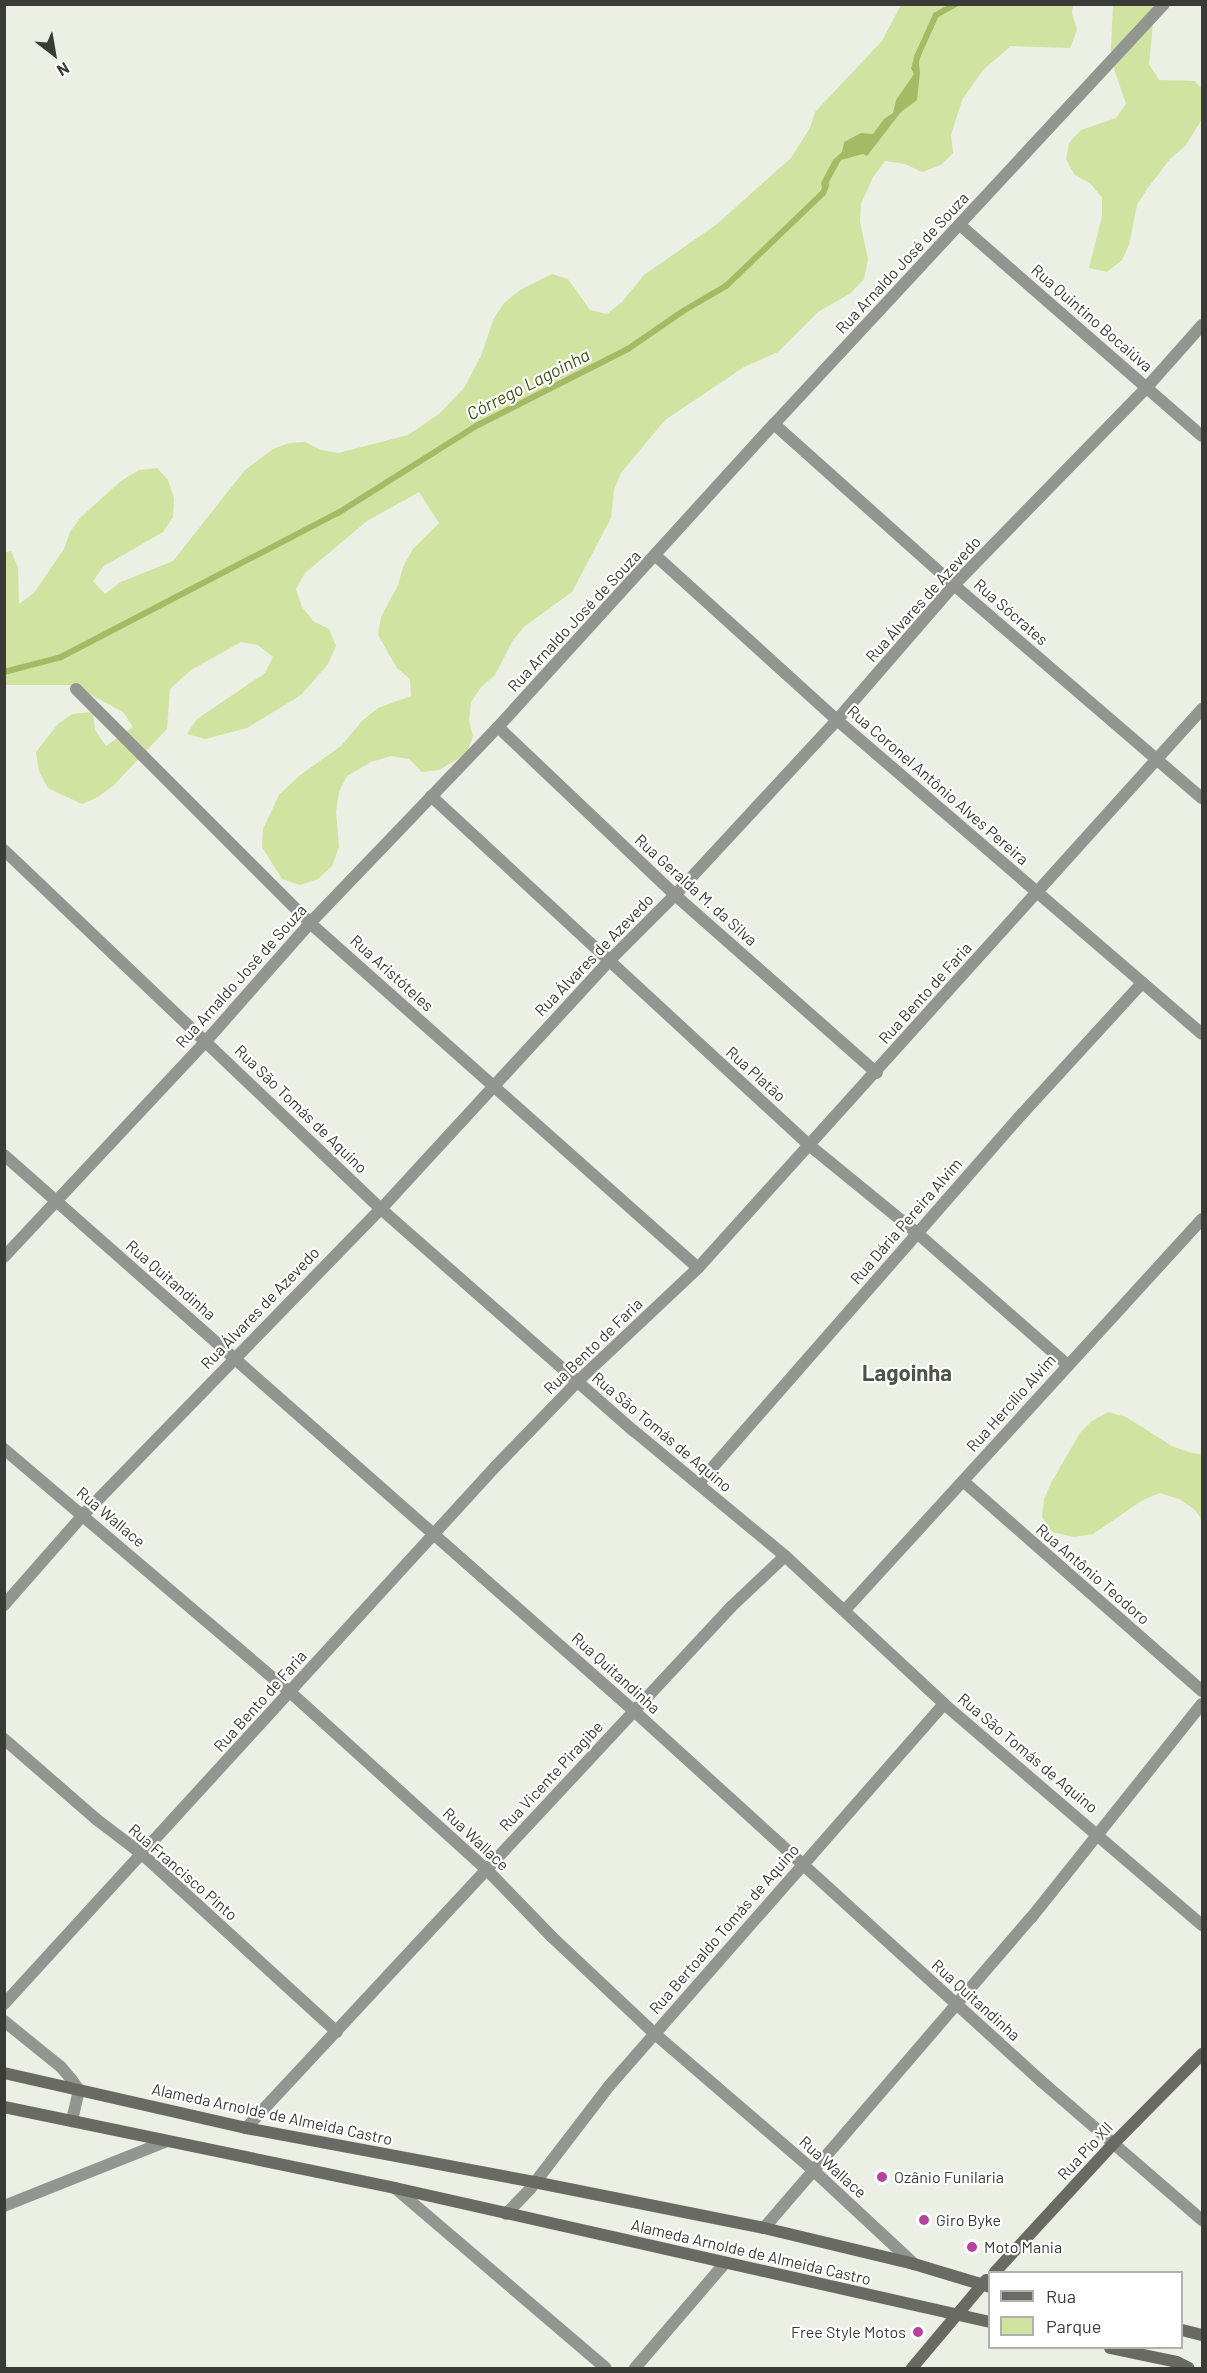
<!DOCTYPE html>
<meta charset="utf-8">
<style>
body{margin:0}
#map{position:relative;width:1207px;height:2373px;overflow:hidden;background:#ecefe3;font-family:Barlow,sans-serif}
div>[style]{position:absolute}
.green>*{inset:0;background:#d0e3a0}
.water>*{inset:0;background:#a4bb66}
.stream>*{height:6px;margin:-3px;padding:0 3px;transform-origin:3px;border-radius:3px;background:#a4bb66}
.street>*{height:12px;margin:-6px;padding:0 6px;transform-origin:6px;border-radius:6px;background:#939590}
.secondary>*{height:12px;margin:-6px;padding:0 6px;transform-origin:6px;border-radius:6px;background:#686a63}
.dots>*{width:16px;height:16px;translate:-50% -50%;box-sizing:border-box;border:3px solid #fff;border-radius:50%}
span{translate:-50% -50%;white-space:nowrap;text-align:center;line-height:1.15;-webkit-text-stroke:4.5px #fff;paint-order:stroke}
.street-label{font-size:16px;color:#3a3b37}
.poi-label{font-size:16px;color:#3a3b37}
.left{translate:0 -50%;text-align:left}
.right{translate:-100% -50%;text-align:right}
.water-label{font-size:18px;color:#435112;font-style:italic}
.district-label{font-size:22px;color:#505349;font-weight:700}
.frame{position:absolute;inset:0;border:6px solid #3a3b37;pointer-events:none}
.legend{position:absolute;left:988px;top:2271px;width:195px;height:78px;box-sizing:border-box;background:#fff;border:2px solid #b0b1af;margin:0;padding:8px 10px;list-style:none;font-size:18px;color:#3a3b37}
.legend li{display:flex;align-items:center;gap:12px;height:30px}
.legend b{width:30px;border:2px solid #b0b1af}
.north{position:absolute;left:24px;top:24px;width:60px;height:60px;-webkit-text-stroke:4px #fff;paint-order:stroke;rotate:149deg;font-size:16px;font-weight:700;line-height:24px;text-align:center;color:#3a3b37}
.north::after{content:'';display:block;margin:auto;width:21px;height:27px;background:#3a3b37;clip-path:polygon(50% 0,100% 100%,50% 72%,0 100%)}
</style>
<div id="map">
<div class="green">
<div style="clip-path:polygon(901px 5px,1073px 5px,1072px 13px,1077px 30px,1070px 48px,1011px 46px,983px 70px,962px 100px,951px 135px,953px 153px,941px 165px,922px 172px,905px 164px,885px 161px,873px 177px,861px 204px,860px 222px,868px 259px,864px 279px,851px 293px,818px 312px,778px 352px,744px 367px,665px 420px,621px 473px,614px 490px,611px 518px,572px 592px,525px 626px,513px 640px,495px 675px,481px 687px,471px 702px,469px 720px,473px 737px,466px 754px,439px 770px,422px 772px,409px 759px,391px 756px,371px 762px,347px 776px,339px 792px,336px 812px,339px 847px,332px 866px,318px 879px,300px 885px,282px 879px,262px 847px,263px 829px,279px 795px,299px 776px,341px 746px,363px 720px,378px 708px,411px 696px,410px 679px,397px 668px,378px 635px,381px 617px,398px 585px,403px 567px,413px 549px,439px 523px,419px 492px,367px 521px,305px 573px,296px 589px,302px 607px,313px 621px,329px 629px,336px 646px,328px 664px,301px 695px,247px 728px,205px 739px,187px 734px,197px 719px,265px 673px,273px 657px,258px 645px,241px 642px,191px 670px,170px 689px,167px 729px,114px 785px,98px 797px,82px 804px,48px 788px,39px 771px,36px 752px,58px 724px,72px 714px,93px 712px,95px 730px,106px 746px,133px 727px,123px 712px,73px 685px,5px 685px,4px 553px,11px 551px,18px 567px,19px 604px,34px 593px,64px 549px,70px 532px,81px 517px,121px 481px,139px 470px,157px 468px,168px 480px,174px 498px,173px 517px,163px 532px,104px 566px,93px 581px,105px 594px,121px 582px,173px 561px,245px 470px,273px 449px,289px 443px,305px 442px,321px 450px,338px 453px,408px 435px,439px 414px,464px 388px,481px 356px,494px 318px,504px 303px,520px 290px,552px 274px,568px 279px,590px 310px,607px 314px,622px 302px,644px 275px,717px 224px,791px 158px,810px 128px,815px 112px,882px 41px)"></div>
<div style="clip-path:polygon(1113px 5px,1158px 5px,1153px 24px,1149px 64px,1159px 80px,1195px 81px,1202px 89px,1202px 119px,1186px 145px,1170px 159px,1147px 189px,1137px 205px,1129px 245px,1122px 260px,1107px 272px,1089px 268px,1102px 216px,1102px 198px,1091px 184px,1075px 175px,1066px 160px,1069px 143px,1081px 130px,1116px 118px,1126px 104px,1114px 69px,1111px 49px)"></div>
<div style="clip-path:polygon(1108px 1412px,1126px 1417px,1172px 1446px,1191px 1453px,1202px 1454px,1202px 1520px,1194px 1509px,1179px 1499px,1160px 1493px,1143px 1500px,1093px 1534px,1074px 1537px,1052px 1532px,1042px 1517px,1044px 1499px,1051px 1483px,1080px 1433px,1092px 1421px)"></div>
</div>
<div class="water">
<div style="clip-path:polygon(918px 53px,920px 73px,917px 100px,901px 112px,867px 156px,863px 154px,841px 160px,823px 193px,821px 183px,833px 160px,842px 152px,844px 142px,861px 133px,873px 134px,884px 119px,893px 113px,896px 100px,914px 74px,911px 68px)"></div>
</div>
<div class="stream">
<div style="left:915px;top:66px;width:9px;rotate:-77deg"></div>
<div style="left:917px;top:57px;width:46px;rotate:-65.7deg"></div>
<div style="left:936px;top:15px;width:23px;rotate:-29deg"></div>
<div style="left:4px;top:672px;width:59px;rotate:-14.7deg"></div>
<div style="left:61px;top:657px;width:312px;rotate:-27.5deg"></div>
<div style="left:338px;top:513px;width:165px;rotate:-32.2deg"></div>
<div style="left:478px;top:425px;width:168px;rotate:-26.9deg"></div>
<div style="left:628px;top:349px;width:67px;rotate:-34.6deg"></div>
<div style="left:683px;top:311px;width:50px;rotate:-30.2deg"></div>
<div style="left:726px;top:286px;width:134px;rotate:-43.8deg"></div>
<div style="left:823px;top:193px;width:8px;rotate:-67deg"></div>
</div>
<div class="street">
<div style="left:960px;top:225px;width:321px;rotate:41.1deg"></div>
<div style="left:774px;top:424px;width:241px;rotate:41.8deg"></div>
<div style="left:954px;top:585px;width:327px;rotate:40.7deg"></div>
<div style="left:656px;top:556px;width:244px;rotate:42.2deg"></div>
<div style="left:837px;top:720px;width:481px;rotate:40.7deg"></div>
<div style="left:76px;top:689px;width:331px;rotate:45deg"></div>
<div style="left:310px;top:923px;width:519px;rotate:41.64deg"></div>
<div style="left:498px;top:727px;width:244px;rotate:43.5deg"></div>
<div style="left:675px;top:895px;width:269px;rotate:41.4deg"></div>
<div style="left:431px;top:796px;width:514px;rotate:42.72deg"></div>
<div style="left:809px;top:1145px;width:139px;rotate:39.2deg"></div>
<div style="left:917px;top:1233px;width:201px;rotate:41.2deg"></div>
<div style="left:4px;top:850px;width:521px;rotate:43.6deg"></div>
<div style="left:381px;top:1209px;width:337px;rotate:41.3deg"></div>
<div style="left:634px;top:1431px;width:196px;rotate:39.6deg"></div>
<div style="left:785px;top:1556px;width:217px;rotate:42.9deg"></div>
<div style="left:944px;top:1704px;width:340px;rotate:40.6deg"></div>
<div style="left:4px;top:1155px;width:840px;rotate:41.43deg"></div>
<div style="left:634px;top:1711px;width:550px;rotate:42.27deg"></div>
<div style="left:1041px;top:2081px;width:213px;rotate:40.8deg"></div>
<div style="left:4px;top:1257px;width:297px;rotate:-46.9deg"></div>
<div style="left:207px;top:1040px;width:156px;rotate:-48.6deg"></div>
<div style="left:310px;top:923px;width:272px;rotate:-46.2deg"></div>
<div style="left:498px;top:727px;width:410px;rotate:-47.7deg"></div>
<div style="left:774px;top:424px;width:573px;rotate:-47.12deg"></div>
<div style="left:4px;top:1449px;width:375px;rotate:40.4deg"></div>
<div style="left:290px;top:1692px;width:266px;rotate:42.1deg"></div>
<div style="left:487px;top:1870px;width:93px;rotate:45.9deg"></div>
<div style="left:552px;top:1937px;width:141px;rotate:43.3deg"></div>
<div style="left:655px;top:2034px;width:210px;rotate:40.7deg"></div>
<div style="left:814px;top:2171px;width:137px;rotate:42.9deg"></div>
<div style="left:963px;top:1481px;width:318px;rotate:41.3deg"></div>
<div style="left:698px;top:1484px;width:492px;rotate:-48.8deg"></div>
<div style="left:1022px;top:1114px;width:178px;rotate:-47.5deg"></div>
<div style="left:4px;top:1605px;width:120px;rotate:-48.7deg"></div>
<div style="left:83px;top:1515px;width:427px;rotate:-45.8deg"></div>
<div style="left:381px;top:1209px;width:335px;rotate:-47.4deg"></div>
<div style="left:608px;top:962px;width:95px;rotate:-45deg"></div>
<div style="left:675px;top:895px;width:238px;rotate:-47.2deg"></div>
<div style="left:837px;top:720px;width:179px;rotate:-49.1deg"></div>
<div style="left:954px;top:585px;width:277px;rotate:-45.7deg"></div>
<div style="left:1147px;top:387px;width:83px;rotate:-48.4deg"></div>
<div style="left:845px;top:1610px;width:529px;rotate:-47.6deg"></div>
<div style="left:4px;top:1739px;width:122px;rotate:41deg"></div>
<div style="left:96px;top:1819px;width:58px;rotate:37.3deg"></div>
<div style="left:142px;top:1854px;width:264px;rotate:42.4deg"></div>
<div style="left:4px;top:2004px;width:729px;rotate:-47.56deg"></div>
<div style="left:496px;top:1466px;width:117px;rotate:-46deg"></div>
<div style="left:577px;top:1382px;width:166px;rotate:-43.3deg"></div>
<div style="left:698px;top:1268px;width:753px;rotate:-47.96deg"></div>
<div style="left:4px;top:2021px;width:73px;rotate:38.9deg"></div>
<div style="left:61px;top:2067px;width:16px;rotate:50deg"></div>
<div style="left:71px;top:2079px;width:14px;rotate:54deg"></div>
<div style="left:79px;top:2090px;width:32px;rotate:103deg"></div>
<div style="left:246px;top:2128px;width:712px;rotate:-47.05deg"></div>
<div style="left:731px;top:1607px;width:74px;rotate:-43.4deg"></div>
<div style="left:395px;top:2188px;width:277px;rotate:40.5deg"></div>
<div style="left:4px;top:2206px;width:175px;rotate:-21.7deg"></div>
<div style="left:506px;top:2214px;width:35px;rotate:-46deg"></div>
<div style="left:530px;top:2189px;width:130px;rotate:-52.5deg"></div>
<div style="left:609px;top:2086px;width:508px;rotate:-48.75deg"></div>
<div style="left:764px;top:2228px;width:409px;rotate:-49.3deg"></div>
<div style="left:1031px;top:1918px;width:274px;rotate:-51.4deg"></div>
<div style="left:635px;top:2368px;width:138px;rotate:-49.4deg"></div>
</div>
<div class="secondary">
<div style="left:4px;top:2073px;width:248px;rotate:12.8deg"></div>
<div style="left:246px;top:2128px;width:293px;rotate:10.6deg"></div>
<div style="left:534px;top:2182px;width:235px;rotate:11.3deg"></div>
<div style="left:764px;top:2228px;width:154px;rotate:13.5deg"></div>
<div style="left:914px;top:2264px;width:79px;rotate:16.8deg"></div>
<div style="left:4px;top:2107px;width:399px;rotate:11.7deg"></div>
<div style="left:395px;top:2188px;width:610px;rotate:12.69deg"></div>
<div style="left:995px;top:2272px;width:177px;rotate:-47.3deg"></div>
<div style="left:1115px;top:2142px;width:124px;rotate:-45.3deg"></div>
<div style="left:1182px;top:2330px;width:21px;rotate:14deg"></div>
<div style="left:1110px;top:2348px;width:68px;rotate:11.8deg"></div>
<div style="left:1177px;top:2362px;width:13px;rotate:27deg"></div>
<div style="left:912px;top:2368px;width:115px;rotate:-49.9deg"></div>
</div>
<div class="dots">
<div style="left:882px;top:2177px;background:#b5439e"></div>
<div style="left:924px;top:2220px;background:#b5439e"></div>
<div style="left:972px;top:2247px;background:#b5439e"></div>
<div style="left:918px;top:2332px;background:#b5439e"></div>
</div>
<div class="street-label">
<span style="left:902px;top:263px;rotate:-47deg">Rua Arnaldo José de Souza</span>
<span style="left:1092px;top:318px;rotate:41deg">Rua Quintino Bocaiúva</span>
<span style="left:923px;top:599px;rotate:-48deg">Rua Álvares de Azevedo</span>
<span style="left:1011px;top:612px;rotate:41deg">Rua Sócrates</span>
<span style="left:574px;top:621px;rotate:-47deg">Rua Arnaldo José de Souza</span>
<span style="left:938px;top:785px;rotate:41deg">Rua Coronel Antônio Alves Pereira</span>
<span style="left:696px;top:890px;rotate:42deg">Rua Geralda M. da Silva</span>
<span style="left:594px;top:955px;rotate:-46deg">Rua Álvares de Azevedo</span>
<span style="left:392px;top:973px;rotate:42deg">Rua Aristóteles</span>
<span style="left:241px;top:976px;rotate:-48deg">Rua Arnaldo José de Souza</span>
<span style="left:925px;top:993px;rotate:-48deg">Rua Bento de Faria</span>
<span style="left:756px;top:1074px;rotate:42deg">Rua Platão</span>
<span style="left:301px;top:1109px;rotate:44deg">Rua São Tomás de Aquino</span>
<span style="left:906px;top:1221px;rotate:-49deg">Rua Dária Pereira Alvim</span>
<span style="left:171px;top:1280px;rotate:41deg">Rua Quitandinha</span>
<span style="left:260px;top:1308px;rotate:-46deg">Rua Álvares de Azevedo</span>
<span style="left:593px;top:1346px;rotate:-44deg">Rua Bento de Faria</span>
<span style="left:1011px;top:1403px;rotate:-48deg">Rua Hercílio Alvim</span>
<span style="left:662px;top:1432px;rotate:40deg">Rua São Tomás de Aquino</span>
<span style="left:111px;top:1517px;rotate:40deg">Rua Wallace</span>
<span style="left:1093px;top:1574px;rotate:41deg">Rua Antônio Teodoro</span>
<span style="left:616px;top:1673px;rotate:42deg">Rua Quitandinha</span>
<span style="left:260px;top:1701px;rotate:-48deg">Rua Bento de Faria</span>
<span style="left:1028px;top:1753px;rotate:40deg">Rua São Tomás de Aquino</span>
<span style="left:551px;top:1776px;rotate:-47deg">Rua Vicente Piragibe</span>
<span style="left:476px;top:1839px;rotate:43deg">Rua Wallace</span>
<span style="left:183px;top:1872px;rotate:41deg">Rua Francisco Pinto</span>
<span style="left:724px;top:1929px;rotate:-49deg">Rua Bertoaldo Tomás de Aquino</span>
<span style="left:976px;top:2000px;rotate:42deg">Rua Quitandinha</span>
<span style="left:272px;top:2114px;rotate:12deg">Alameda Arnolde de Almeida Castro</span>
<span style="left:1085px;top:2151px;rotate:-47deg">Rua Pio Xll</span>
<span style="left:833px;top:2167px;rotate:42deg">Rua Wallace</span>
<span style="left:751px;top:2252px;rotate:13deg">Alameda Arnolde de Almeida Castro</span>
</div>
<div class="poi-label">
<span class="left" style="left:894px;top:2177px">Ozânio Funilaria</span>
<span class="left" style="left:936px;top:2220px">Giro Byke</span>
<span class="left" style="left:984px;top:2247px">Moto Mania</span>
<span class="right" style="left:906px;top:2332px">Free Style Motos</span>
</div>
<div class="water-label">
<span style="left:528px;top:384px;rotate:-27deg">Córrego Lagoinha</span>
</div>
<div class="district-label">
<span style="left:907px;top:1373px">Lagoinha</span>
</div>
<div class="frame"></div>
<ul class="legend">
<li><b style="height:8px;background:#686a63"></b>Rua</li>
<li><b style="height:16px;background:#d0e3a0"></b>Parque</li>
</ul>
<div class="north">N</div>
</div>
